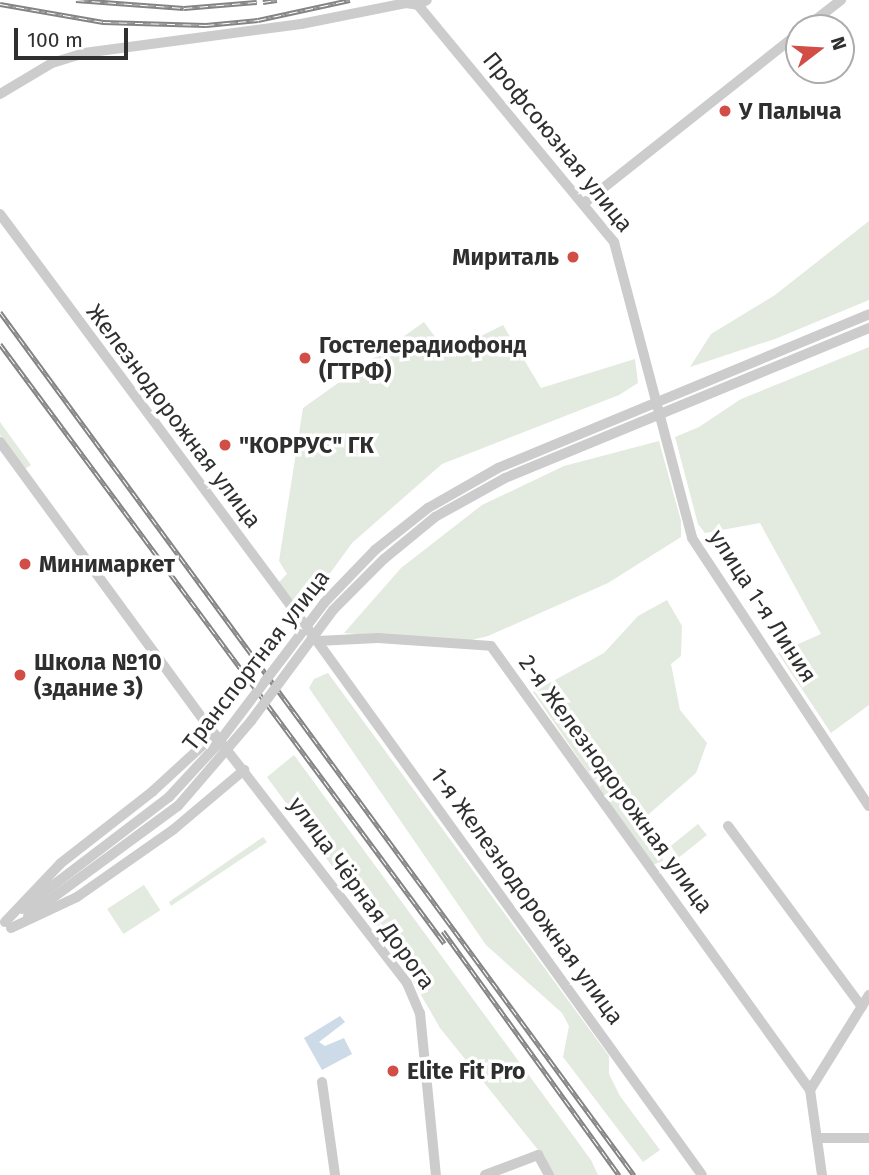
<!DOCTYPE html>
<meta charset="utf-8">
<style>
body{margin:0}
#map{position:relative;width:869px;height:1175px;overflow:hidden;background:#fff;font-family:"Fira Sans",sans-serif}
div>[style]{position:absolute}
.green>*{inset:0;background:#e3eadf;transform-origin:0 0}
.water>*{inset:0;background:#cddae8}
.minor>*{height:10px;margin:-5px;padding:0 5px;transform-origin:5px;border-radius:5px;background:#ccc}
.rail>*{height:5px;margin-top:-2.5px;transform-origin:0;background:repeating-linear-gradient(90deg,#fff 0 8px,#848484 0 16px);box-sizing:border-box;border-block:2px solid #848484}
.minor-bridge>*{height:10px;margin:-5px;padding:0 5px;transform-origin:5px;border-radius:5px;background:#ccc}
.dots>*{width:19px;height:19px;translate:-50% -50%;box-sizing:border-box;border:4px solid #fff;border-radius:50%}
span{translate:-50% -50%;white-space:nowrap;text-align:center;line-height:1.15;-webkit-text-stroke:7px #fff;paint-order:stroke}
.poi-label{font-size:23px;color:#2f2f2f;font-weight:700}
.left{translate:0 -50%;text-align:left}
.right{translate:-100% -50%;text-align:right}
.street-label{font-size:23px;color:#2f2f2f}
.north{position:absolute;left:785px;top:14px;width:70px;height:70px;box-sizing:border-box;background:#fff;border:2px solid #acacac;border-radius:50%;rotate:73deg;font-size:19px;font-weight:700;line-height:28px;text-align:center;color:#2f2f2f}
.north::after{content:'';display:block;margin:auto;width:24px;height:32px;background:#d14d46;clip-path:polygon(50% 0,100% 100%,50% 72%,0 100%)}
.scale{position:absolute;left:14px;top:28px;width:114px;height:32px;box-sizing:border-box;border:4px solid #2f2f2f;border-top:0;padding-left:9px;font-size:21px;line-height:24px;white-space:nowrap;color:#2f2f2f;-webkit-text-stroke:5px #fff;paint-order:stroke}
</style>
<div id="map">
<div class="green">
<div style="clip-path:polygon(869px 221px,869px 300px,775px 339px,690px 367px,711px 334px,775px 295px)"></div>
<div style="clip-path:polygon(424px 322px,447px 353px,503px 325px,541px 388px,635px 359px,638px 383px,619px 395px,442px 464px,352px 543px,302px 612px,279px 582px,287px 574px,279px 561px,303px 408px)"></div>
<div style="clip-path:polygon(869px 347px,869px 705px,831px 733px,778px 653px,821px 634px,760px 523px,705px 533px,698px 524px,675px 437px,699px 427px,741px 399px)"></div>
<div style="clip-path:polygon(0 422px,31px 465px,25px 469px,0 435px)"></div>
<div style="clip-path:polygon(659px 441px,681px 521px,681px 537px,608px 583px,488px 636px,459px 643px,344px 633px,401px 568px,482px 505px,564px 466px)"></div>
<div style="clip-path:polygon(667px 600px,682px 626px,681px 656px,671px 664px,680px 710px,707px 743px,696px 773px,642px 820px,650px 835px,662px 842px,663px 861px,652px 865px,533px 692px,604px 653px,638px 616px)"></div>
<div style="clip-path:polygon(328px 673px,609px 1056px,609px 1074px,620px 1096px,660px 1150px,643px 1162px,563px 1057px,569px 1026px,562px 1013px,486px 945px,309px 688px,314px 679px)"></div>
<div style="clip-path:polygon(294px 755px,591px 1160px,598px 1175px,552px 1175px,539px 1151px,440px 1028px,402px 962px,267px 777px)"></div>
<div style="left:698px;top:824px;width:14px;height:37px;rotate:51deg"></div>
<div style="clip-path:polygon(263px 837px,267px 842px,171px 906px,169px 902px)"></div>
<div style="left:144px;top:885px;width:30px;height:44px;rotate:57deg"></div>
</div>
<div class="water">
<div style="clip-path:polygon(340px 1016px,345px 1022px,319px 1042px,325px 1046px,344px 1038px,352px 1054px,322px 1070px,304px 1038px)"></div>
</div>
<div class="minor">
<div style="left:418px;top:5px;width:308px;rotate:50.4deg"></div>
<div style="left:614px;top:242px;width:306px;rotate:75.2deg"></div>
<div style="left:692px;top:538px;width:321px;rotate:56.6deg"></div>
<div style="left:805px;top:28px;width:46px;rotate:-37.9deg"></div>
<div style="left:0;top:94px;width:61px;rotate:-30.8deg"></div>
<div style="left:52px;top:63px;width:34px;rotate:-17deg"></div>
<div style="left:84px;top:53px;width:219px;rotate:-7.6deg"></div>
<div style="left:301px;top:24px;width:107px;rotate:-11.3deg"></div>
<div style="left:406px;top:3px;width:12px;rotate:9deg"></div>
<div style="left:418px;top:5px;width:10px;rotate:-29deg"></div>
<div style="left:583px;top:204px;width:275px;rotate:-38.4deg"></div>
<div style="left:0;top:214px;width:532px;rotate:53.41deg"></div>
<div style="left:317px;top:641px;width:658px;rotate:54.21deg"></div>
<div style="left:0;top:442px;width:348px;rotate:53.8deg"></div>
<div style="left:206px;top:723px;width:329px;rotate:52.3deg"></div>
<div style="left:407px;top:983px;width:33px;rotate:67deg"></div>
<div style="left:420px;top:1013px;width:163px;rotate:84.4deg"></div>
<div style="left:375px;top:550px;width:68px;rotate:-38.4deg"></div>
<div style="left:428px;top:508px;width:81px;rotate:-29.7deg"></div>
<div style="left:498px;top:468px;width:402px;rotate:-22.5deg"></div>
<div style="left:384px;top:559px;width:66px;rotate:-39.5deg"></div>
<div style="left:435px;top:517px;width:80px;rotate:-29.1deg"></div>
<div style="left:505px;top:478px;width:394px;rotate:-22.4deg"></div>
<div style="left:317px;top:641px;width:61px;rotate:-2.8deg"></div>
<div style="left:378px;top:638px;width:113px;rotate:4deg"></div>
<div style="left:491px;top:646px;width:547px;rotate:54.3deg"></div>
<div style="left:728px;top:826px;width:225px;rotate:53.5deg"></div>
<div style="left:22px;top:909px;width:185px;rotate:-37.3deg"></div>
<div style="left:28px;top:916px;width:186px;rotate:-36.3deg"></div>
<div style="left:5px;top:922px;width:81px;rotate:-46.5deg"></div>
<div style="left:61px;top:863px;width:117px;rotate:-38deg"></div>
<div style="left:153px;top:791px;width:84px;rotate:-42.6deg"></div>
<div style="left:11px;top:928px;width:73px;rotate:-25.2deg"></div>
<div style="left:77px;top:897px;width:118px;rotate:-35deg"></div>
<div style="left:174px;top:829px;width:92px;rotate:-40.1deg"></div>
<div style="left:322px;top:1082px;width:94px;rotate:82deg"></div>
<div style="left:817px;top:1138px;width:52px"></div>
<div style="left:485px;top:1175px;width:57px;rotate:-20.7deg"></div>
<div style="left:538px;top:1155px;width:23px;rotate:61deg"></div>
<div style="left:822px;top:1175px;width:86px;rotate:-98deg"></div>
<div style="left:810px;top:1090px;width:112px;rotate:-58.2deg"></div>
</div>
<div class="rail">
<div style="left:76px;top:0;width:108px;rotate:4.2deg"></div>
<div style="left:184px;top:8px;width:73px;rotate:-4.7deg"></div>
<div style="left:263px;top:2px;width:14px;rotate:-8deg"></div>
<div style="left:0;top:4px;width:105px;rotate:9.9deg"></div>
<div style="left:103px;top:22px;width:103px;rotate:1.7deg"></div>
<div style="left:206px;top:25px;width:52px;rotate:-5.5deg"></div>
<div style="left:258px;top:20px;width:94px;rotate:-12.3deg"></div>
<div style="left:0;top:312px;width:1071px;rotate:53.7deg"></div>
<div style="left:0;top:344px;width:746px;rotate:53.45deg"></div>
<div style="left:443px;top:931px;width:301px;rotate:54.2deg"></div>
</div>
<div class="minor-bridge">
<div style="left:169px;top:797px;width:69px;rotate:-47.3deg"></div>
<div style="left:216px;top:746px;width:179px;rotate:-52.9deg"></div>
<div style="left:324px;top:603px;width:74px;rotate:-46.1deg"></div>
<div style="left:178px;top:806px;width:112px;rotate:-49.3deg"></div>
<div style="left:251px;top:721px;width:138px;rotate:-53.5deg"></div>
<div style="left:333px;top:610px;width:72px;rotate:-45deg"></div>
</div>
<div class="dots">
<div style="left:725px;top:111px;background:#d14d46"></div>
<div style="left:573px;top:257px;background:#d14d46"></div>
<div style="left:305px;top:358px;background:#d14d46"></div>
<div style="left:225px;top:445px;background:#d14d46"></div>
<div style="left:25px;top:564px;background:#d14d46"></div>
<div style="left:20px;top:675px;background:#d14d46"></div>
<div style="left:393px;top:1071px;background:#d14d46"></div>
</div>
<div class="poi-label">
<span class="left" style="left:739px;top:111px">У Палыча</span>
<span class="right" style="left:559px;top:257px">Мириталь</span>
<span class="left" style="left:319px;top:358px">Гостелерадиофонд<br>(ГТРФ)</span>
<span class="left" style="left:239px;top:445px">"КОРРУС" ГК</span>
<span class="left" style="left:39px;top:564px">Минимаркет</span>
<span class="left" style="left:34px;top:675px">Школа №10<br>(здание 3)</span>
<span class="left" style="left:407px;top:1071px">Elite Fit Pro</span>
</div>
<div class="street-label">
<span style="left:558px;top:142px;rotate:51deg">Профсоюзная улица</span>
<span style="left:174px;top:416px;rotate:53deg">Железнодорожная улица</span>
<span style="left:763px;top:606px;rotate:57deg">улица 1-я Линия</span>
<span style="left:256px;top:660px;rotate:-52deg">Транспортная улица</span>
<span style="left:616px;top:784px;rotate:54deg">2-я Железнодорожная улица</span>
<span style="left:362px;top:893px;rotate:54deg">улица Чёрная Дорога</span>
<span style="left:527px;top:896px;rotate:54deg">1-я Железнодорожная улица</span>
</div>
<div class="north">N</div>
<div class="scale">100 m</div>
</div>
